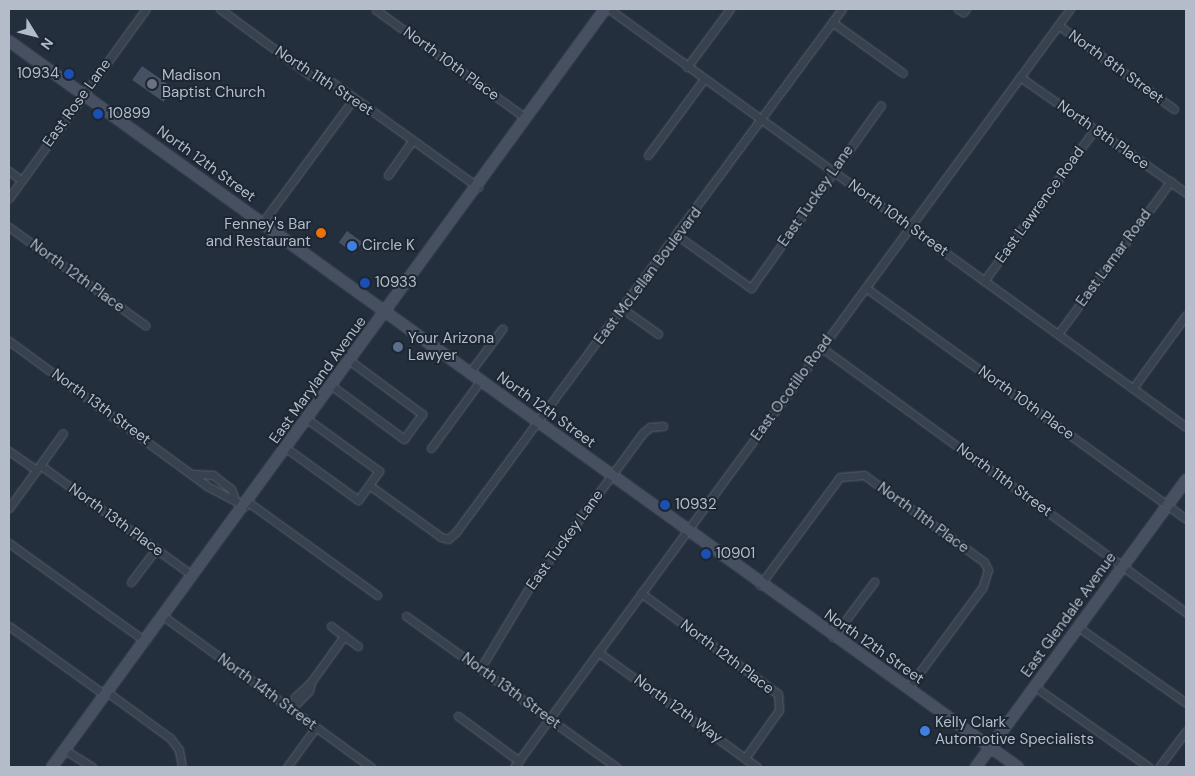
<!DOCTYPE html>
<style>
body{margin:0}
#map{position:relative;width:1195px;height:776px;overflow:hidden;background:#242f3e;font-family:"DM Sans",sans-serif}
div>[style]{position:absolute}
.building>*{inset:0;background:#455162;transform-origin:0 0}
.roads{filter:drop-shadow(0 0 1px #565f6c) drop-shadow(0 0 1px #565f6c)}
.street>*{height:7px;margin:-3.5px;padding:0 3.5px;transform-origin:3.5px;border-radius:3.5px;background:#38414e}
.secondary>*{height:10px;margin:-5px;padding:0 5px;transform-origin:5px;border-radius:5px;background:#465061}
.dots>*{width:14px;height:14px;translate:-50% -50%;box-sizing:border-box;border:2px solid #1d2633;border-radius:50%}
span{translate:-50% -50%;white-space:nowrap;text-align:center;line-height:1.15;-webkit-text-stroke:4px #1d2633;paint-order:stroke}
.street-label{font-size:15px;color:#b4bcc9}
.poi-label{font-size:15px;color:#b4bcc9}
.right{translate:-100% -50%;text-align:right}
.left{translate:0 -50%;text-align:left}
.frame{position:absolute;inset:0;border:10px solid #b4bcc9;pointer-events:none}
.north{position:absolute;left:10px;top:10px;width:50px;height:50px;-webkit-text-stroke:4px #1d2633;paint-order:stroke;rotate:126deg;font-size:14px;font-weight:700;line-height:20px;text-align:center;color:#b4bcc9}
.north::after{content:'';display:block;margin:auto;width:18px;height:22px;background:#b4bcc9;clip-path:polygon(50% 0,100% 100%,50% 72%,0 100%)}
</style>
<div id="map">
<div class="building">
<div style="left:142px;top:66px;width:38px;height:17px;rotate:35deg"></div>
<div style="left:347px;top:231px;width:19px;height:14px;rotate:36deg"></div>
</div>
<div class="roads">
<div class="street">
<div style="left:220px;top:9px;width:112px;rotate:36.3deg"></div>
<div style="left:310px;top:75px;width:23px;rotate:18deg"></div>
<div style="left:332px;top:82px;width:180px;rotate:35.7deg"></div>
<div style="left:609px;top:9px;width:712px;rotate:35.92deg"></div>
<div style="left:958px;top:9px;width:6px;rotate:31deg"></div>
<div style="left:963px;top:12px;width:4px;rotate:-45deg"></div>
<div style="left:376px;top:10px;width:185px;rotate:35.8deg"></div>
<div style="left:832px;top:22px;width:87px;rotate:35.7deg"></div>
<div style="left:1058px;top:25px;width:143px;rotate:35.9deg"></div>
<div style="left:687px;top:67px;width:72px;rotate:-53.4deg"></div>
<div style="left:1020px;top:77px;width:203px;rotate:34.9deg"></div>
<div style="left:648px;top:155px;width:94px;rotate:-53.6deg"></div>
<div style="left:9px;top:171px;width:15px;rotate:37deg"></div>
<div style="left:388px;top:175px;width:42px;rotate:-54.8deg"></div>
<div style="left:9px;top:198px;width:233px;rotate:-54.1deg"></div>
<div style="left:262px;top:223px;width:155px;rotate:-53.6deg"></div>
<div style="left:9px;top:227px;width:168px;rotate:35.8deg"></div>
<div style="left:678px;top:236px;width:90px;rotate:35.5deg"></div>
<div style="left:751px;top:288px;width:224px;rotate:-54.6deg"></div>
<div style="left:984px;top:281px;width:188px;rotate:-53.9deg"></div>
<div style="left:866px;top:288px;width:395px;rotate:35.8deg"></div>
<div style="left:623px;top:309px;width:43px;rotate:35.5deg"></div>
<div style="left:1058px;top:334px;width:190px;rotate:-53.6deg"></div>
<div style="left:9px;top:341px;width:245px;rotate:36.2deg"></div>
<div style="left:207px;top:486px;width:43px;rotate:27.8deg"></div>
<div style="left:822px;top:348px;width:450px;rotate:36deg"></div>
<div style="left:470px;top:372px;width:54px;rotate:-53.3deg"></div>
<div style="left:332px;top:386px;width:89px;rotate:36.4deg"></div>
<div style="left:404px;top:439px;width:31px;rotate:-54deg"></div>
<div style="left:422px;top:414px;width:89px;rotate:-143.6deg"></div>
<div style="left:1133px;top:388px;width:90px;rotate:-54deg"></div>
<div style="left:286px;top:448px;width:89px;rotate:35.8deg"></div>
<div style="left:358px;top:500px;width:36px;rotate:-54deg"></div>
<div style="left:379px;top:471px;width:89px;rotate:-144.2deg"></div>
<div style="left:431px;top:448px;width:84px;rotate:-53.7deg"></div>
<div style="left:9px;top:451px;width:33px;rotate:35deg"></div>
<div style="left:40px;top:465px;width:188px;rotate:35.9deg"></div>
<div style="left:194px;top:474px;width:19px;rotate:3deg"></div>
<div style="left:213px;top:475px;width:23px;rotate:38deg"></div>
<div style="left:231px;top:489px;width:9px;rotate:69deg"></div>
<div style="left:369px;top:485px;width:89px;rotate:35.8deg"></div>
<div style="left:441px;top:537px;width:7px;rotate:16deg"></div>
<div style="left:448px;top:539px;width:11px;rotate:-41deg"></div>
<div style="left:456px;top:532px;width:650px;rotate:-53.57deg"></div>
<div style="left:248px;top:502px;width:159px;rotate:35.8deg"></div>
<div style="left:9px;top:508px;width:92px;rotate:-54.2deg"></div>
<div style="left:9px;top:543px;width:168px;rotate:35.8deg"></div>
<div style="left:131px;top:582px;width:41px;rotate:-52.9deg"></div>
<div style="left:760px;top:585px;width:134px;rotate:-53.5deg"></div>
<div style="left:840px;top:477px;width:24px;rotate:-5deg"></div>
<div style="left:864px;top:475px;width:148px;rotate:35.9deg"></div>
<div style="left:984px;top:562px;width:9px;rotate:63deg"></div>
<div style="left:988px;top:570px;width:19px;rotate:108deg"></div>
<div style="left:982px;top:588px;width:124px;rotate:126.5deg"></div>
<div style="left:641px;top:593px;width:170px;rotate:36.4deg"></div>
<div style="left:778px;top:694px;width:16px;rotate:86deg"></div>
<div style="left:779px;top:710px;width:59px;rotate:125.3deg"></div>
<div style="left:163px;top:616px;width:257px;rotate:36deg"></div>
<div style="left:406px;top:616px;width:259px;rotate:35.7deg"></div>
<div style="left:9px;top:626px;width:118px;rotate:35.7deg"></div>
<div style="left:331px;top:626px;width:16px;rotate:38deg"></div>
<div style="left:1078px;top:627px;width:132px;rotate:35.1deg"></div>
<div style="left:833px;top:637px;width:69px;rotate:-53.3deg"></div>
<div style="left:598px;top:652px;width:196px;rotate:35.9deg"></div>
<div style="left:480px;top:669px;width:97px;rotate:-58.9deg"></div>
<div style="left:530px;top:586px;width:190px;rotate:-53.6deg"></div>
<div style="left:643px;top:433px;width:9px;rotate:-41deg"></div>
<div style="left:650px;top:427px;width:13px;rotate:-4deg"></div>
<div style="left:311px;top:682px;width:57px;rotate:-54.3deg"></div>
<div style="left:344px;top:636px;width:17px;rotate:36deg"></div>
<div style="left:1035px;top:687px;width:139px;rotate:35.1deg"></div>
<div style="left:107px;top:692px;width:78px;rotate:36.1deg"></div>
<div style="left:170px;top:738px;width:15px;rotate:53deg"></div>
<div style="left:179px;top:750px;width:17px;rotate:80deg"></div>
<div style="left:291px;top:709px;width:25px;rotate:-45deg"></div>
<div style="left:309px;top:691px;width:9px;rotate:-77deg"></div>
<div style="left:311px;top:682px;width:22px;rotate:137deg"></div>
<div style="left:295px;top:697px;width:7px;rotate:90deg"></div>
<div style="left:458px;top:716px;width:76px;rotate:36.4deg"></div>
<div style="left:65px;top:750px;width:32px;rotate:32deg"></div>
<div style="left:287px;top:767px;width:49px;rotate:-54.1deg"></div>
<div style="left:514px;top:767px;width:940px;rotate:-53.74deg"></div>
<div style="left:1159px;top:767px;width:45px;rotate:-53.1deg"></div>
</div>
<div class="secondary">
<div style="left:9px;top:41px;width:1243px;rotate:35.74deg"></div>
<div style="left:52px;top:767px;width:938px;rotate:-53.89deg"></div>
<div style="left:976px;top:767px;width:356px;rotate:-53.8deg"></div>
</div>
</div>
<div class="dots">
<div style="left:69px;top:74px;background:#1a4fb4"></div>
<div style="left:152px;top:84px;background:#6b7280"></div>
<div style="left:98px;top:114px;background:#1a4fb4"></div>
<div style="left:321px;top:233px;background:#e8710a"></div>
<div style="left:352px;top:246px;background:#3f7fe0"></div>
<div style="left:365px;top:283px;background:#1a4fb4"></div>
<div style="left:398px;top:347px;background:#5c6f8a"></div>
<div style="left:665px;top:505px;background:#1a4fb4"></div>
<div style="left:706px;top:554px;background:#1a4fb4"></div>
<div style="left:925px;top:731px;background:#3f7fe0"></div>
</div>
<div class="street-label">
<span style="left:451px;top:64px;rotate:36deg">North 10th Place</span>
<span style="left:1116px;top:67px;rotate:36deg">North 8th Street</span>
<span style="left:324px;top:81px;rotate:33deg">North 11th Street</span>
<span style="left:77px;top:103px;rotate:-54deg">East Rose Lane</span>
<span style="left:1103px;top:135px;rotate:35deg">North 8th Place</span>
<span style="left:206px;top:164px;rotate:36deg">North 12th Street</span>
<span style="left:816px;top:196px;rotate:-55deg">East Tuckey Lane</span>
<span style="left:1040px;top:205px;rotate:-54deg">East Lawrence Road</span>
<span style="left:898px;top:218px;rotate:36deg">North 10th Street</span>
<span style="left:1114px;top:258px;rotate:-54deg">East Lamar Road</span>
<span style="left:77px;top:276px;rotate:36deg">North 12th Place</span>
<span style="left:648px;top:276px;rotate:-53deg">East McLellan Boulevard</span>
<span style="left:318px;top:380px;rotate:-54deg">East Maryland Avenue</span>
<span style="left:792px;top:388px;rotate:-54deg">East Ocotillo Road</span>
<span style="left:1026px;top:403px;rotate:36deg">North 10th Place</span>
<span style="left:101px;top:407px;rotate:36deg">North 13th Street</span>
<span style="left:546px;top:410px;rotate:36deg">North 12th Street</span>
<span style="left:1004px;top:480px;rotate:36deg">North 11th Street</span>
<span style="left:923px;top:518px;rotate:36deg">North 11th Place</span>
<span style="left:116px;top:520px;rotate:36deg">North 13th Place</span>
<span style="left:565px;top:540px;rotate:-54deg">East Tuckey Lane</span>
<span style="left:1069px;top:615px;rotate:-54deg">East Glendale Avenue</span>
<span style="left:874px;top:647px;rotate:35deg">North 12th Street</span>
<span style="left:727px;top:657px;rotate:37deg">North 12th Place</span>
<span style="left:511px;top:691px;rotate:36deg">North 13th Street</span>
<span style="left:267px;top:692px;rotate:36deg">North 14th Street</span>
<span style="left:678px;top:709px;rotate:36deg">North 12th Way</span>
</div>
<div class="poi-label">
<span class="right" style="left:59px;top:74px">10934</span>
<span class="left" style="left:162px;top:84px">Madison<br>Baptist Church</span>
<span class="left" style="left:108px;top:114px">10899</span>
<span class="right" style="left:311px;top:233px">Fenney's Bar<br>and Restaurant</span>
<span class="left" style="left:362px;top:246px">Circle K</span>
<span class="left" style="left:375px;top:283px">10933</span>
<span class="left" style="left:408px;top:347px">Your Arizona<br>Lawyer</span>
<span class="left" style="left:675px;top:505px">10932</span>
<span class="left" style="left:716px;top:554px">10901</span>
<span class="left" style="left:935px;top:731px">Kelly Clark<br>Automotive Specialists</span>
</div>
<div class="frame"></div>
<div class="north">N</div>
</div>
